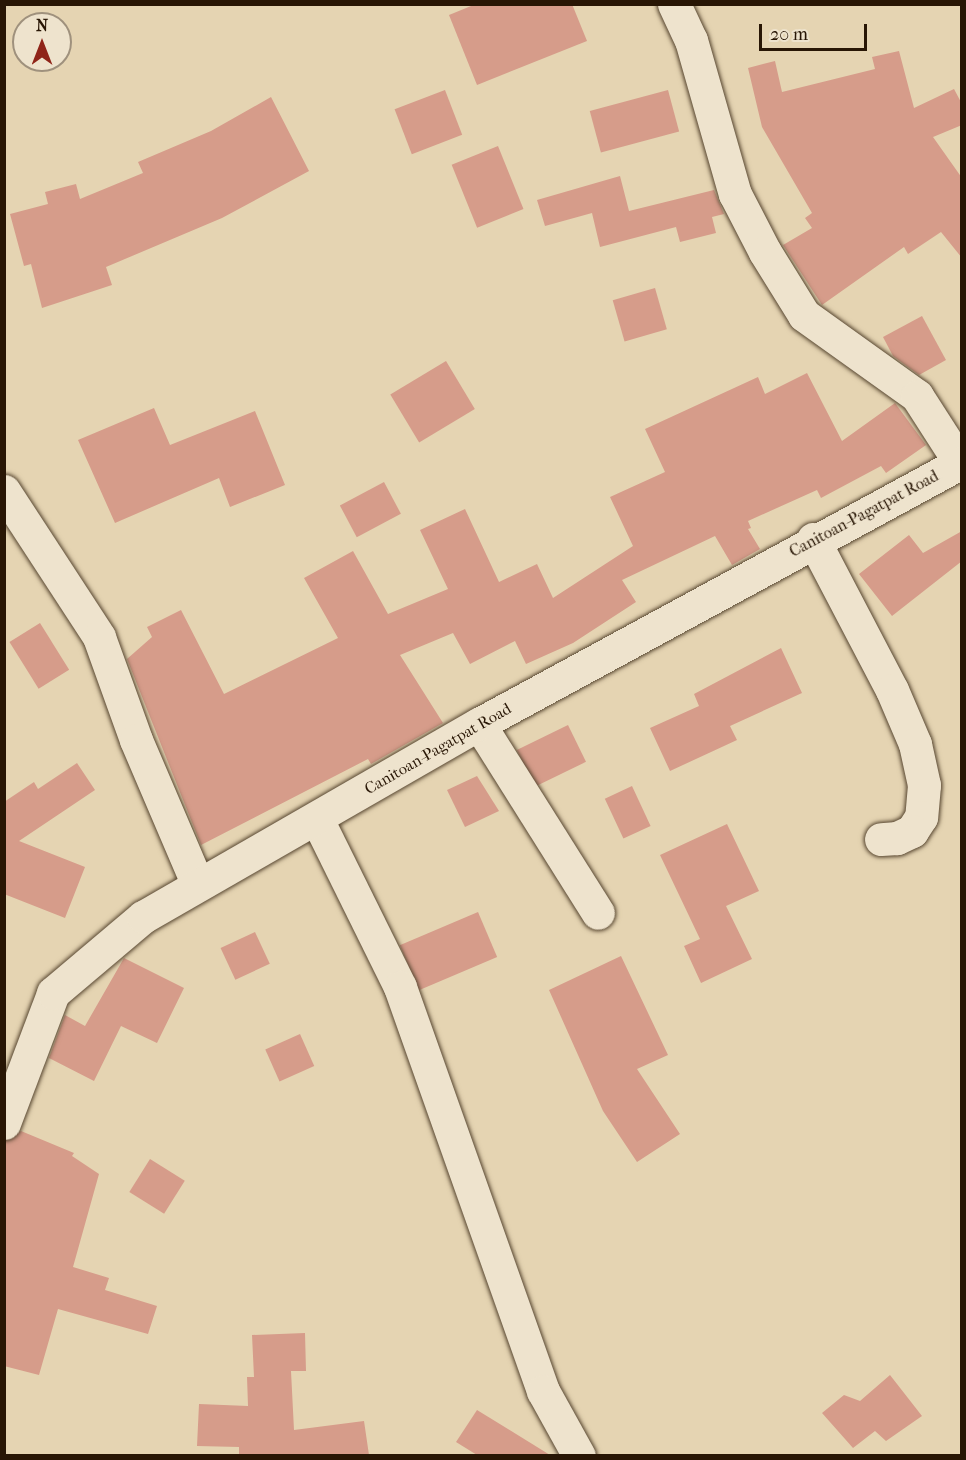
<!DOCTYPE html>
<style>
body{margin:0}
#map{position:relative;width:966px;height:1460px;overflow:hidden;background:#e5d4b2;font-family:"IM FELL French Canon",serif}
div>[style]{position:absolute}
.building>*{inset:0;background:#d69c8a;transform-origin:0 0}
.roads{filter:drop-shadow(0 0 2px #574630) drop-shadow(0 0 2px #574630)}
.minor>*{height:33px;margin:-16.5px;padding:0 16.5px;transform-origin:16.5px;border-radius:16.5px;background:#eee3cd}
span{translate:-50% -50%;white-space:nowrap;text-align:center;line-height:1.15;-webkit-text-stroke:4.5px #eee3cd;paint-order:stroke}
.street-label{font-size:16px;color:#281605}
.frame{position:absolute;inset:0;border:6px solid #281605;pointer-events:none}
.north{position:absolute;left:12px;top:12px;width:60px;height:60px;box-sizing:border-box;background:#eee3cd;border:2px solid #9f917d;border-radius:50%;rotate:0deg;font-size:16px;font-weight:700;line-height:24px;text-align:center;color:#281605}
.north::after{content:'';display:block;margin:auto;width:21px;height:27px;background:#8f2418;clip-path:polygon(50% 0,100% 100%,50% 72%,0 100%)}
.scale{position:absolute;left:759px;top:24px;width:108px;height:27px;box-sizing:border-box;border:3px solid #281605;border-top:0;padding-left:8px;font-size:18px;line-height:21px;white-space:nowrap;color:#281605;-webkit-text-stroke:4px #eee3cd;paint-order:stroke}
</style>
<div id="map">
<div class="building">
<div style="clip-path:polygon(476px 4px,572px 4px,587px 41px,477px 85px,449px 15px)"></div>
<div style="clip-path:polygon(899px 51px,914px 108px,954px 89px,962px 104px,962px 125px,933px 137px,962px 178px,962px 258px,941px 232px,908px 254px,904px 247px,822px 305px,783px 245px,812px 228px,805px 218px,812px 213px,762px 127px,748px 68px,775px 61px,782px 92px,875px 69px,872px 57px)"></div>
<div style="left:445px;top:90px;width:48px;height:54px;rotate:69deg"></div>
<div style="left:668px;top:90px;width:43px;height:81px;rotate:75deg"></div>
<div style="clip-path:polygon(271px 97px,309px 171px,222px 218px,106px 267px,112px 285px,42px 308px,31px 264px,24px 266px,10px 214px,48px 204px,45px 192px,76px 184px,80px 199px,143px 173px,138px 162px,211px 131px)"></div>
<div style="left:498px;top:146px;width:68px;height:50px;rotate:68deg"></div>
<div style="clip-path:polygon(620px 176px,629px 211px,714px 190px,724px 214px,712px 217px,716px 233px,680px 242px,676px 227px,600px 247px,592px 213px,545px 226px,537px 200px)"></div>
<div style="left:655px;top:288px;width:43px;height:44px;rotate:74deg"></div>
<div style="clip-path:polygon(922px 316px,946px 360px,919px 375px,893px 356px,883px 337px)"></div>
<div style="left:446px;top:361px;width:56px;height:65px;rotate:59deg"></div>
<div style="clip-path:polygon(807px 373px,842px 441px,895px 403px,926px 445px,886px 473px,881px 466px,821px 498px,817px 490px,748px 521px,751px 528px,748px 529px,760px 549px,732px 565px,715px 536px,622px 580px,636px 602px,573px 643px,526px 664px,515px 641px,470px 664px,453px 633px,400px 655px,443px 723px,371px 764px,368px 759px,201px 845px,127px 659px,152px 637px,147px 627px,181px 610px,224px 694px,338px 638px,304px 578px,353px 551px,388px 614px,448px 589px,420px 530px,465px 509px,499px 582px,537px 564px,553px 598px,633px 546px,610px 497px,665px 472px,645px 429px,758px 377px,765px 394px)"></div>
<div style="clip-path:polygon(154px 408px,170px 445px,255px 411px,285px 485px,230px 507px,219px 478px,115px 523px,78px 440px)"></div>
<div style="left:384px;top:482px;width:36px;height:50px;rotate:62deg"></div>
<div style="clip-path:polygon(962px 531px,962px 561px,892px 616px,859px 574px,909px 535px,923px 553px)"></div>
<div style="left:40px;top:623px;width:55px;height:36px;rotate:58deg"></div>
<div style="clip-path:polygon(781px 648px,802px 693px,730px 726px,737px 740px,670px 771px,650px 728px,699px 706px,694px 694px)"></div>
<div style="left:568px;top:725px;width:41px;height:57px;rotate:64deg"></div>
<div style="clip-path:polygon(77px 763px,95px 790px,19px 841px,85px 867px,65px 918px,4px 894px,4px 802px,34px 782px,38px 789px)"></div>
<div style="clip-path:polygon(477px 776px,499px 811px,465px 827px,447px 790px)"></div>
<div style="left:632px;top:786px;width:44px;height:30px;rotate:65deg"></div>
<div style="clip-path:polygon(727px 824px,759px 891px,726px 906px,752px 959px,701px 983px,684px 946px,700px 939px,660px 855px)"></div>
<div style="left:478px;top:912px;width:49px;height:85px;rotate:67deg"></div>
<div style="left:255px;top:932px;width:35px;height:38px;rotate:65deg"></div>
<div style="clip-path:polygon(621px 956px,668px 1055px,637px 1069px,680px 1134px,637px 1162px,603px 1111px,549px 990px)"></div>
<div style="clip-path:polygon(124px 958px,184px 988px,157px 1043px,121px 1026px,94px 1081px,49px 1058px,65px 1015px,85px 1026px)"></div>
<div style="left:300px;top:1034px;width:35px;height:38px;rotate:66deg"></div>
<div style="clip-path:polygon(21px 1131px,74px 1153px,72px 1156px,99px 1174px,73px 1267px,109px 1278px,105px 1290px,157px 1306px,148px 1334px,58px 1309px,39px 1375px,4px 1366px,4px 1141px)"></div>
<div style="left:150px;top:1159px;width:41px;height:39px;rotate:32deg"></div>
<div style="clip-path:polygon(305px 1333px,306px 1371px,291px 1371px,294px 1430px,364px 1421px,369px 1455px,239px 1455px,239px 1447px,197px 1446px,199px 1404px,248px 1406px,247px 1377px,254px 1377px,252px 1335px)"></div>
<div style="clip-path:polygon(890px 1375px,922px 1416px,886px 1441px,875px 1431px,853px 1448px,822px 1413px,844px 1395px,860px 1401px)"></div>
<div style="clip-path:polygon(477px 1410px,550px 1455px,477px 1455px,456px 1442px)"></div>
</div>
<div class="roads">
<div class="minor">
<div style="left:674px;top:4px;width:40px;rotate:65deg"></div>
<div style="left:691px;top:40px;width:160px;rotate:74.1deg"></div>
<div style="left:735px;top:194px;width:65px;rotate:62.7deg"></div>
<div style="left:765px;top:252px;width:74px;rotate:58.2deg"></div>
<div style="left:804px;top:315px;width:139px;rotate:35.6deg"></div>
<div style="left:917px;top:396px;width:80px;rotate:57.3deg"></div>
<div style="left:4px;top:491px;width:174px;rotate:56.9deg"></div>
<div style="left:99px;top:637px;width:109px;rotate:70.2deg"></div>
<div style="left:136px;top:740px;width:155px;rotate:66.9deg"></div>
<div style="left:813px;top:539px;width:170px;rotate:62.4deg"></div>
<div style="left:892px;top:690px;width:59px;rotate:66.9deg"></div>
<div style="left:915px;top:744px;width:42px;rotate:77.6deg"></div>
<div style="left:924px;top:785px;width:32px;rotate:95deg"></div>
<div style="left:921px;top:817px;width:17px;rotate:123deg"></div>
<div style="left:912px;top:831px;width:17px;rotate:155deg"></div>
<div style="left:897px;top:838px;width:16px;rotate:176deg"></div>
<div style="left:479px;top:724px;width:223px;rotate:57.8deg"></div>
<div style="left:317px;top:819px;width:187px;rotate:63.7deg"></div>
<div style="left:400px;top:987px;width:429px;rotate:70.5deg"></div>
<div style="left:543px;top:1391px;width:74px;rotate:61deg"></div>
<div style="left:4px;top:1123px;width:139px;rotate:-69.3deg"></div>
<div style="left:53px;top:993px;width:118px;rotate:-40.2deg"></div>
<div style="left:143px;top:917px;width:387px;rotate:-29.9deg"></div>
<div style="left:479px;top:724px;width:549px;rotate:-28.48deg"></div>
</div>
</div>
<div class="street-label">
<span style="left:864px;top:514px;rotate:-28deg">Canitoan-Pagatpat Road</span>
<span style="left:438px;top:749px;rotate:-30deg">Canitoan-Pagatpat Road</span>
</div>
<div class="frame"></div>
<div class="north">N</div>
<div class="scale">20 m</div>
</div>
